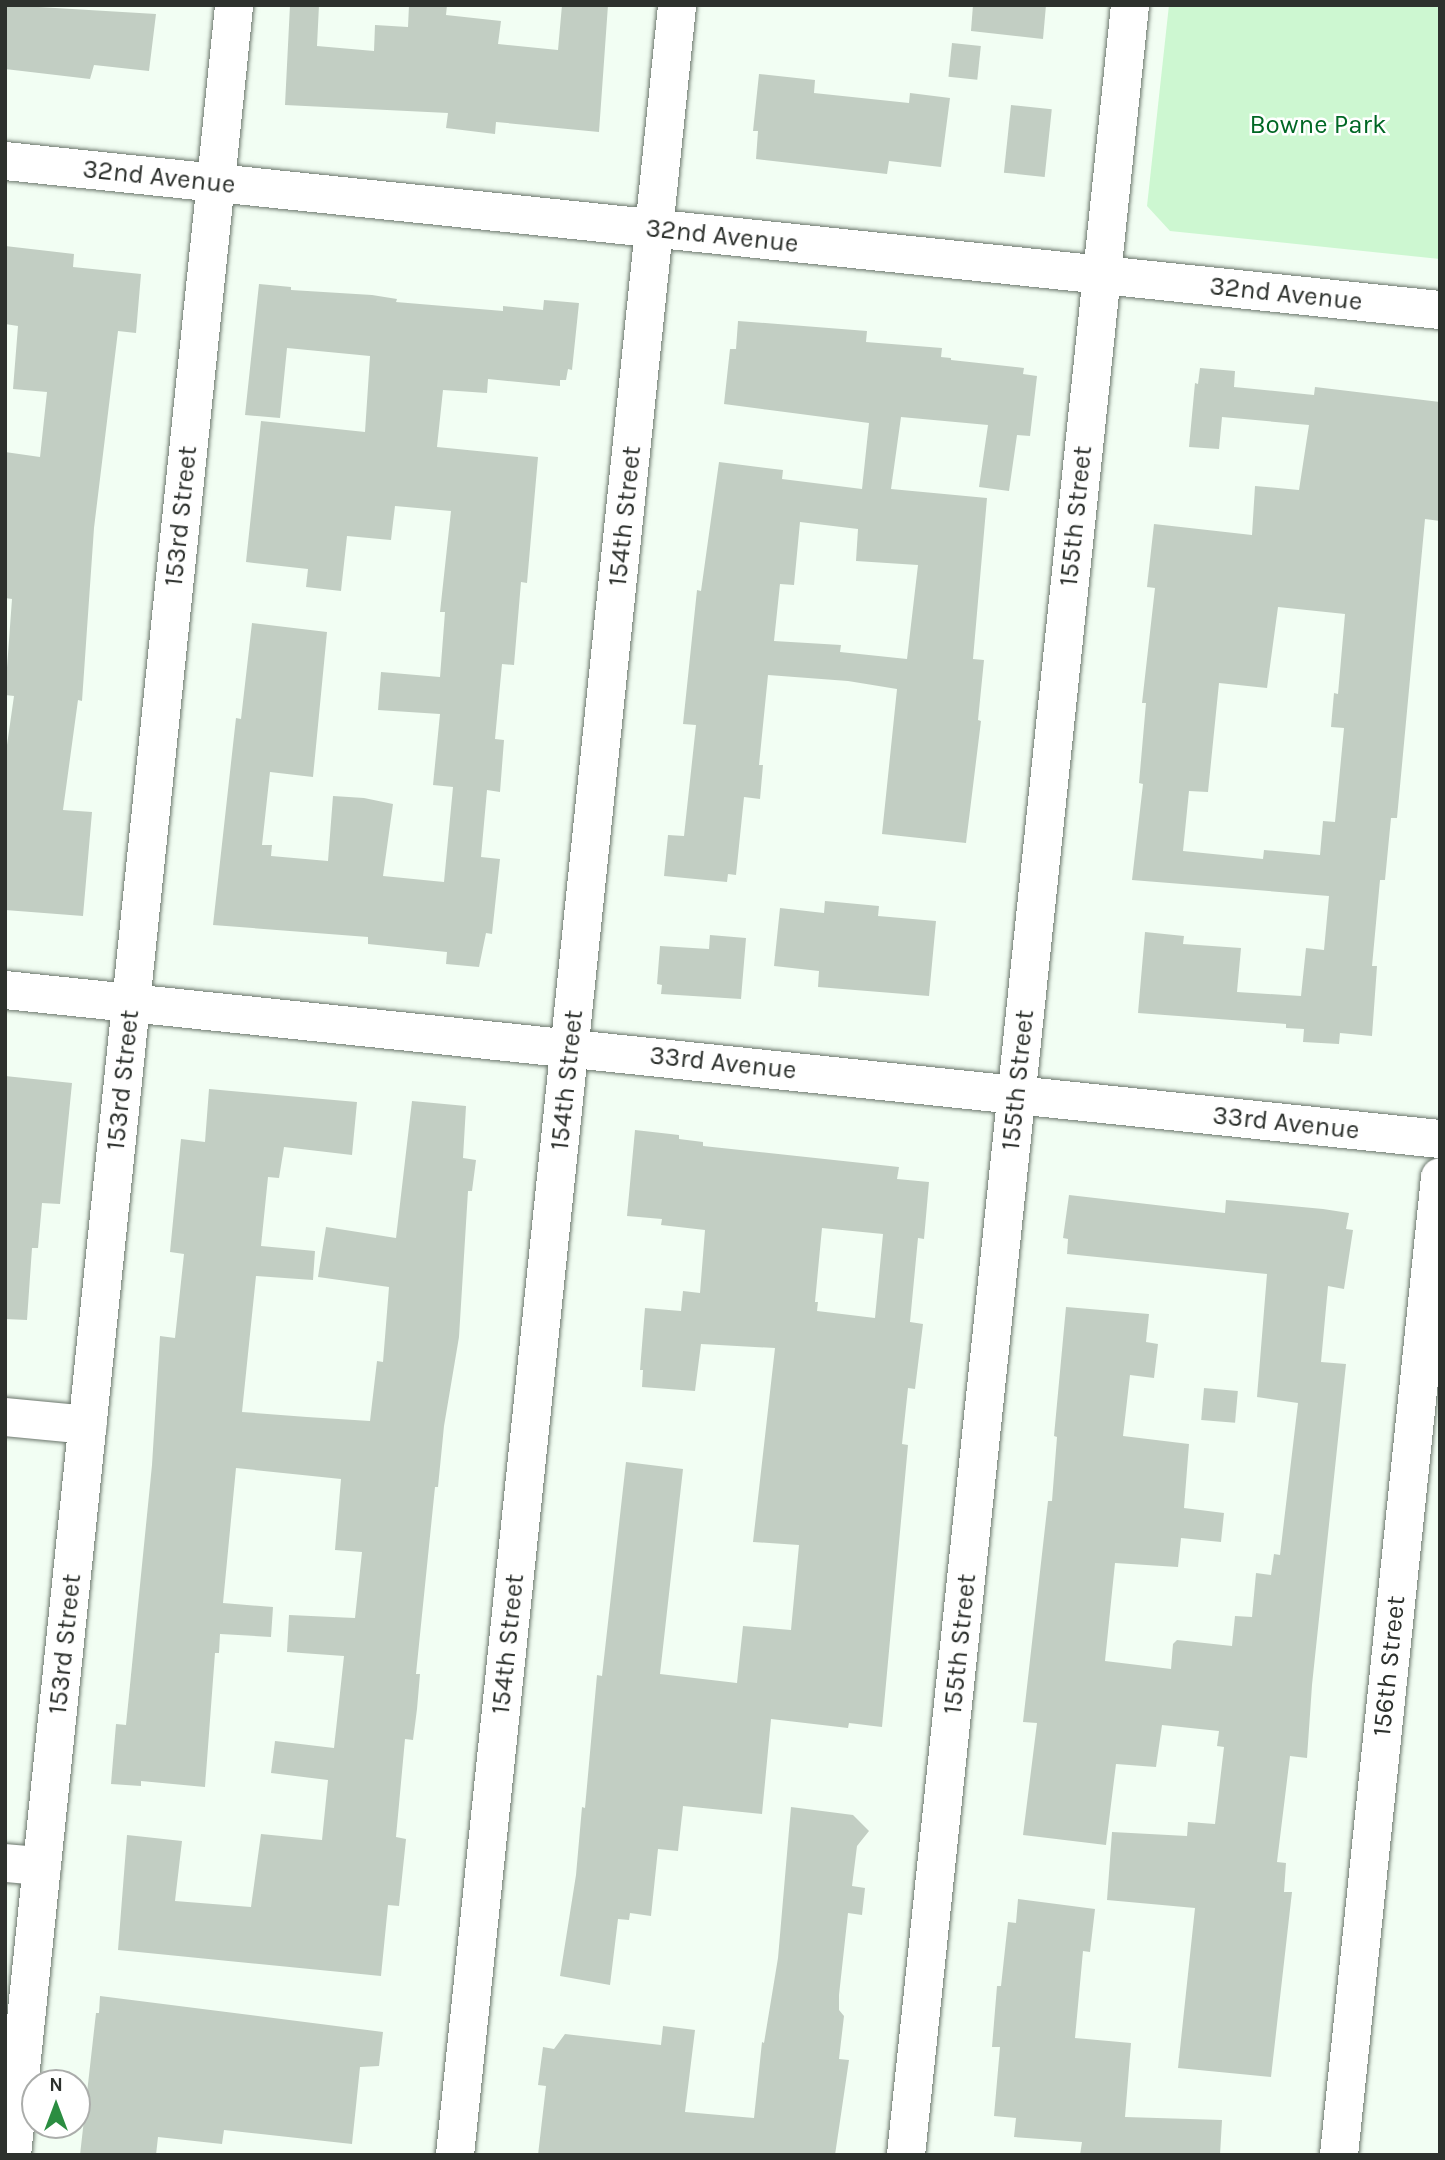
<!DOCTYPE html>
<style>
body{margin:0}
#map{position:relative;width:1445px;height:2160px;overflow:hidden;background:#f2fef3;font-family:Karla,sans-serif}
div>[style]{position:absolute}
.green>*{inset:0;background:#cdf7d1}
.building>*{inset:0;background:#c2cec3;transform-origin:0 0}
.roads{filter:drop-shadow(0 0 2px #6a756b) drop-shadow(0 0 2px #6a756b)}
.minor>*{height:38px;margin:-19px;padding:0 19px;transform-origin:19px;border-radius:19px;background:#fff}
span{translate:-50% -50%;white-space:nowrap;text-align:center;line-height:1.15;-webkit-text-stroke:5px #fff;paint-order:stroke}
.park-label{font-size:26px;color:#006724}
.street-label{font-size:26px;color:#2d312d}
.frame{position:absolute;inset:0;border:7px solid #2d312d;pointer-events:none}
.north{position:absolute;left:21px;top:2069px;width:70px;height:70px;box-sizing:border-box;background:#fff;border:2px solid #abadab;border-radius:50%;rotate:0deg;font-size:19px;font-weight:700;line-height:28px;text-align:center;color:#2d312d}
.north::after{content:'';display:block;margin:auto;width:24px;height:32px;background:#2b8d41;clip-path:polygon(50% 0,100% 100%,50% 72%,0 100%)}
</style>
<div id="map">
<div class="green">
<div style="clip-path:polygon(1169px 5px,1440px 5px,1440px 259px,1170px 231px,1147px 206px)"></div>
</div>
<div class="building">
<div style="clip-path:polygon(5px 5px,156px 14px,149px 71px,94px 65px,90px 79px,5px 69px)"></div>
<div style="clip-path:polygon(290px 5px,319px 5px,317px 46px,374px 51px,375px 25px,408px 27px,409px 5px,447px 5px,446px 15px,501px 21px,498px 44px,558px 50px,562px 5px,608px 5px,599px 132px,496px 122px,495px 134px,446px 128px,448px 113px,285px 105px)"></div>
<div style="clip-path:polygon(973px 5px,1046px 5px,1043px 39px,971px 31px)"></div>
<div style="left:952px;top:43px;width:29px;height:34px;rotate:6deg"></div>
<div style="clip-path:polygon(759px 74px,815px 80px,814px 93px,909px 103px,910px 93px,950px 98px,941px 167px,889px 161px,887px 174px,756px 159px,758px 131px,753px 131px)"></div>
<div style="left:1011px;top:105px;width:41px;height:68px;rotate:6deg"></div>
<div style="clip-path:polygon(5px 246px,74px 254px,73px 267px,141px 274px,136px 333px,118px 331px,94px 528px,82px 701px,78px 700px,63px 810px,92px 812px,83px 916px,5px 910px,5px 759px,14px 696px,5px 695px,12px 599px,5px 598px,5px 452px,40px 457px,47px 392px,13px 389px,18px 326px,5px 324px)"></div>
<div style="clip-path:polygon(259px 284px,291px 287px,291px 290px,372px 295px,397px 299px,396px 302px,503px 311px,503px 306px,543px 310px,544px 300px,579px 303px,572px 370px,568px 369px,566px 380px,560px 380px,560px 386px,488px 379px,487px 393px,443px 390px,437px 447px,538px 457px,527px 583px,521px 582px,514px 665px,502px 664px,495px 739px,504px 740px,500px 792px,487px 790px,481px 857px,500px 859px,492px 934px,486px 933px,479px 967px,446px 964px,447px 952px,368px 944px,368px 937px,213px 925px,236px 718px,241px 719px,252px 623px,327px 632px,313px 777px,270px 772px,262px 845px,272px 845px,271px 856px,328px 861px,333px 796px,364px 798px,393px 804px,383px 876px,444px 882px,453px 787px,433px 785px,440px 714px,378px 710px,381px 672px,440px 677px,445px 612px,440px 612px,451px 511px,395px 506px,391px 540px,347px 536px,341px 591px,306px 587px,308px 569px,246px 562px,261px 421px,365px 432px,370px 356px,287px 348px,280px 418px,245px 415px)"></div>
<div style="clip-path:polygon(evenodd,738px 321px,867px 331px,866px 342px,942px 348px,941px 357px,951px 358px,951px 360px,1024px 368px,1023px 374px,1037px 376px,1030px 436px,1017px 435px,1009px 491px,979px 487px,988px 425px,901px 417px,891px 489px,987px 498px,973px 659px,984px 660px,978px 720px,981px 721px,966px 843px,882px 834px,897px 689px,848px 681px,768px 675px,759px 765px,763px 765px,760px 799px,744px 797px,736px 875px,728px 874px,727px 882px,664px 876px,668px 835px,684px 836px,696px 725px,683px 724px,697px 590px,701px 591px,719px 462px,783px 470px,782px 479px,862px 489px,869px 423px,724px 404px,730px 349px,736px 349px,738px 321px,800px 522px,858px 529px,856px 561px,918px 565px,907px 659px,840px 652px,841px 645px,774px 641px,780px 584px,794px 585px,800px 522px)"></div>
<div style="clip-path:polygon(evenodd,1200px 368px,1235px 371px,1234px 387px,1314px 395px,1315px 387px,1440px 402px,1440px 521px,1425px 519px,1397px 818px,1391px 818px,1385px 880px,1380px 880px,1372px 966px,1377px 966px,1372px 1036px,1340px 1033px,1339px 1044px,1303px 1042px,1304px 1029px,1286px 1028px,1286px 1024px,1138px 1013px,1145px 932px,1184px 936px,1183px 944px,1241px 948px,1237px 992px,1301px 996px,1306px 948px,1324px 950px,1329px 896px,1132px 880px,1143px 784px,1139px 783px,1146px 703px,1142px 703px,1155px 588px,1147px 587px,1154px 524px,1252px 535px,1255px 486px,1299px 490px,1309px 425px,1222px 417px,1219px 449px,1189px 447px,1195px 383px,1198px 384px,1200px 368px,1278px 607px,1345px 614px,1338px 694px,1334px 693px,1331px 727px,1344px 728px,1335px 822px,1323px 821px,1320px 855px,1264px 850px,1263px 859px,1183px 851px,1189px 791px,1208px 792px,1219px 683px,1267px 688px,1278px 607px)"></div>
<div style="clip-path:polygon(825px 901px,879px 906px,878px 916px,936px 921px,929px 996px,818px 987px,819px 971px,774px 966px,780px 908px,824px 913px)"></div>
<div style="clip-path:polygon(710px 935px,746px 938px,741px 999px,661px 994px,662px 985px,657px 984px,660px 946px,709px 949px)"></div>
<div style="clip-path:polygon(5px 1076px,72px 1083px,60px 1204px,42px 1203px,38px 1248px,32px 1248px,27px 1320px,5px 1319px)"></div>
<div style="clip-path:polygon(209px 1089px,357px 1102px,352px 1155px,284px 1147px,279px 1178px,268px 1177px,261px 1246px,315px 1251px,313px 1280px,256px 1276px,242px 1412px,307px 1417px,370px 1421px,377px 1361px,383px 1362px,389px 1287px,318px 1277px,326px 1227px,396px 1238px,412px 1101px,466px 1106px,463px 1158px,476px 1160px,472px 1191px,468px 1191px,459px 1337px,444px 1426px,438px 1487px,435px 1487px,416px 1674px,420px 1674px,417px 1709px,413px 1740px,405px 1739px,396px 1837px,406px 1839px,399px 1906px,388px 1905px,381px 1976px,118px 1950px,127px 1835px,182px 1841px,175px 1901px,251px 1907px,261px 1834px,322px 1840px,328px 1780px,271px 1773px,275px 1741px,334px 1748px,344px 1656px,287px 1652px,289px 1615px,355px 1618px,362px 1552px,335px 1550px,341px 1479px,236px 1468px,223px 1603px,273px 1607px,271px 1637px,220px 1634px,219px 1653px,215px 1653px,205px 1787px,141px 1781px,141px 1786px,111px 1784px,116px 1724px,126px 1725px,152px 1465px,160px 1336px,175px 1338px,184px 1254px,170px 1252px,181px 1139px,205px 1142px)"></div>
<div style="clip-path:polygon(evenodd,635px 1130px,679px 1135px,679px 1139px,703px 1142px,703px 1146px,899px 1167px,897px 1179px,929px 1182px,924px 1239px,918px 1238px,910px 1322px,923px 1324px,915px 1389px,908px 1388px,902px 1444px,908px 1445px,882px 1727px,849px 1723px,848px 1728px,771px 1719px,762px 1814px,683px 1806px,678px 1851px,658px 1849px,651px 1916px,630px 1913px,629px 1920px,618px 1919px,610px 1985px,560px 1976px,576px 1875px,582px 1807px,585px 1808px,597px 1675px,602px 1676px,626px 1462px,683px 1469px,660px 1674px,737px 1683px,743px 1626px,791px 1630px,799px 1545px,753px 1542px,775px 1348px,701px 1344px,695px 1391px,642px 1387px,643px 1370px,640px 1370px,645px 1308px,681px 1311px,683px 1291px,700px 1293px,705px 1230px,661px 1225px,662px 1219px,627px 1216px,635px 1130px,822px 1228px,883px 1234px,875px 1318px,817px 1311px,818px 1302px,815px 1302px,822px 1228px)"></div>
<div style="clip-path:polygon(1069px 1195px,1225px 1213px,1226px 1200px,1323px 1209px,1349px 1213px,1346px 1229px,1353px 1230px,1344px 1289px,1328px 1286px,1321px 1362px,1346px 1364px,1312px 1685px,1307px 1758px,1290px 1756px,1277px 1862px,1286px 1863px,1284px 1892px,1292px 1892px,1271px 2077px,1178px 2068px,1195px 1908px,1107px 1900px,1112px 1832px,1187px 1836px,1188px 1822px,1215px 1824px,1224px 1747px,1217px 1746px,1219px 1731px,1162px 1725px,1156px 1767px,1116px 1764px,1106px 1845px,1023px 1835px,1037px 1723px,1023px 1722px,1048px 1501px,1052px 1501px,1057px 1437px,1054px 1436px,1066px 1307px,1149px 1314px,1146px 1342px,1158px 1344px,1154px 1378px,1130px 1375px,1123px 1436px,1189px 1444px,1184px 1508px,1224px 1513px,1221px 1542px,1181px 1538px,1178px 1567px,1115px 1563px,1105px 1661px,1171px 1669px,1173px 1644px,1177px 1640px,1232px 1646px,1235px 1616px,1252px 1617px,1256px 1573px,1271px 1575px,1274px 1554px,1280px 1555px,1298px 1403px,1257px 1397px,1267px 1274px,1067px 1254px,1068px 1239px,1063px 1238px)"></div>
<div style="left:1204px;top:1388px;width:34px;height:32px;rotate:5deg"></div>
<div style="clip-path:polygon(791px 1807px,853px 1815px,869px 1831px,857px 1846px,852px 1886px,865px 1888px,862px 1915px,848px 1913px,839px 1995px,839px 2010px,844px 2016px,839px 2059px,849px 2060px,835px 2155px,538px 2155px,546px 2086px,538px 2085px,543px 2047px,554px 2049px,565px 2034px,661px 2045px,663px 2026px,695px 2030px,685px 2112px,754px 2118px,762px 2042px,764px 2043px,778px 1958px)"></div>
<div style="clip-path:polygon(1018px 1899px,1095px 1909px,1090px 1952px,1083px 1951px,1075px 2038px,1131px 2043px,1125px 2117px,1222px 2120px,1220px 2155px,1080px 2155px,1082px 2142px,1014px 2137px,1016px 2118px,994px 2116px,1000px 2047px,992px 2047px,997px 1986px,1001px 1986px,1008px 1922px,1016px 1923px)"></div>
<div style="clip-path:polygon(100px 1996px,383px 2032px,379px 2066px,360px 2067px,352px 2144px,224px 2130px,222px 2144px,158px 2137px,156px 2155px,80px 2155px,96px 2013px,99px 2013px)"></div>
</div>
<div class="roads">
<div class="minor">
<div style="left:5px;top:161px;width:1443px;rotate:5.93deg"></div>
<div style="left:5px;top:990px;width:1443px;rotate:5.93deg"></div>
<div style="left:5px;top:1417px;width:83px;rotate:5.5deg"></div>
<div style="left:5px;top:1863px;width:37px;rotate:5deg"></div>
<div style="left:12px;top:2155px;width:2161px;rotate:-84.1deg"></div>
<div style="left:455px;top:2155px;width:2161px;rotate:-84.1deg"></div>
<div style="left:906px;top:2155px;width:2162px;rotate:-84.05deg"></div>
<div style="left:1339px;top:2155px;width:983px;rotate:-84.1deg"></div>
</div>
</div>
<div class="park-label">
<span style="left:1318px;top:125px">Bowne Park</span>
</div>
<div class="street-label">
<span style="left:159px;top:177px;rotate:6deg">32nd Avenue</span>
<span style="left:722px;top:236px;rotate:6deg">32nd Avenue</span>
<span style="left:1286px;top:294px;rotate:6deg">32nd Avenue</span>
<span style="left:181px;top:516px;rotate:-84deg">153rd Street</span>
<span style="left:625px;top:516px;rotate:-84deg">154th Street</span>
<span style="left:1076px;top:516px;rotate:-84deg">155th Street</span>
<span style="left:723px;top:1063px;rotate:6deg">33rd Avenue</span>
<span style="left:123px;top:1080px;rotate:-84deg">153rd Street</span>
<span style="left:567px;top:1080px;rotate:-84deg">154th Street</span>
<span style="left:1018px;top:1080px;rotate:-84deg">155th Street</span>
<span style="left:1286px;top:1123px;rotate:6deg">33rd Avenue</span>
<span style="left:65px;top:1644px;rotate:-84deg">153rd Street</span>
<span style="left:508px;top:1644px;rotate:-84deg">154th Street</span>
<span style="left:960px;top:1644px;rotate:-84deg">155th Street</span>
<span style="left:1389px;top:1666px;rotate:-84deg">156th Street</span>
</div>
<div class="frame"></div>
<div class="north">N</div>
</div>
